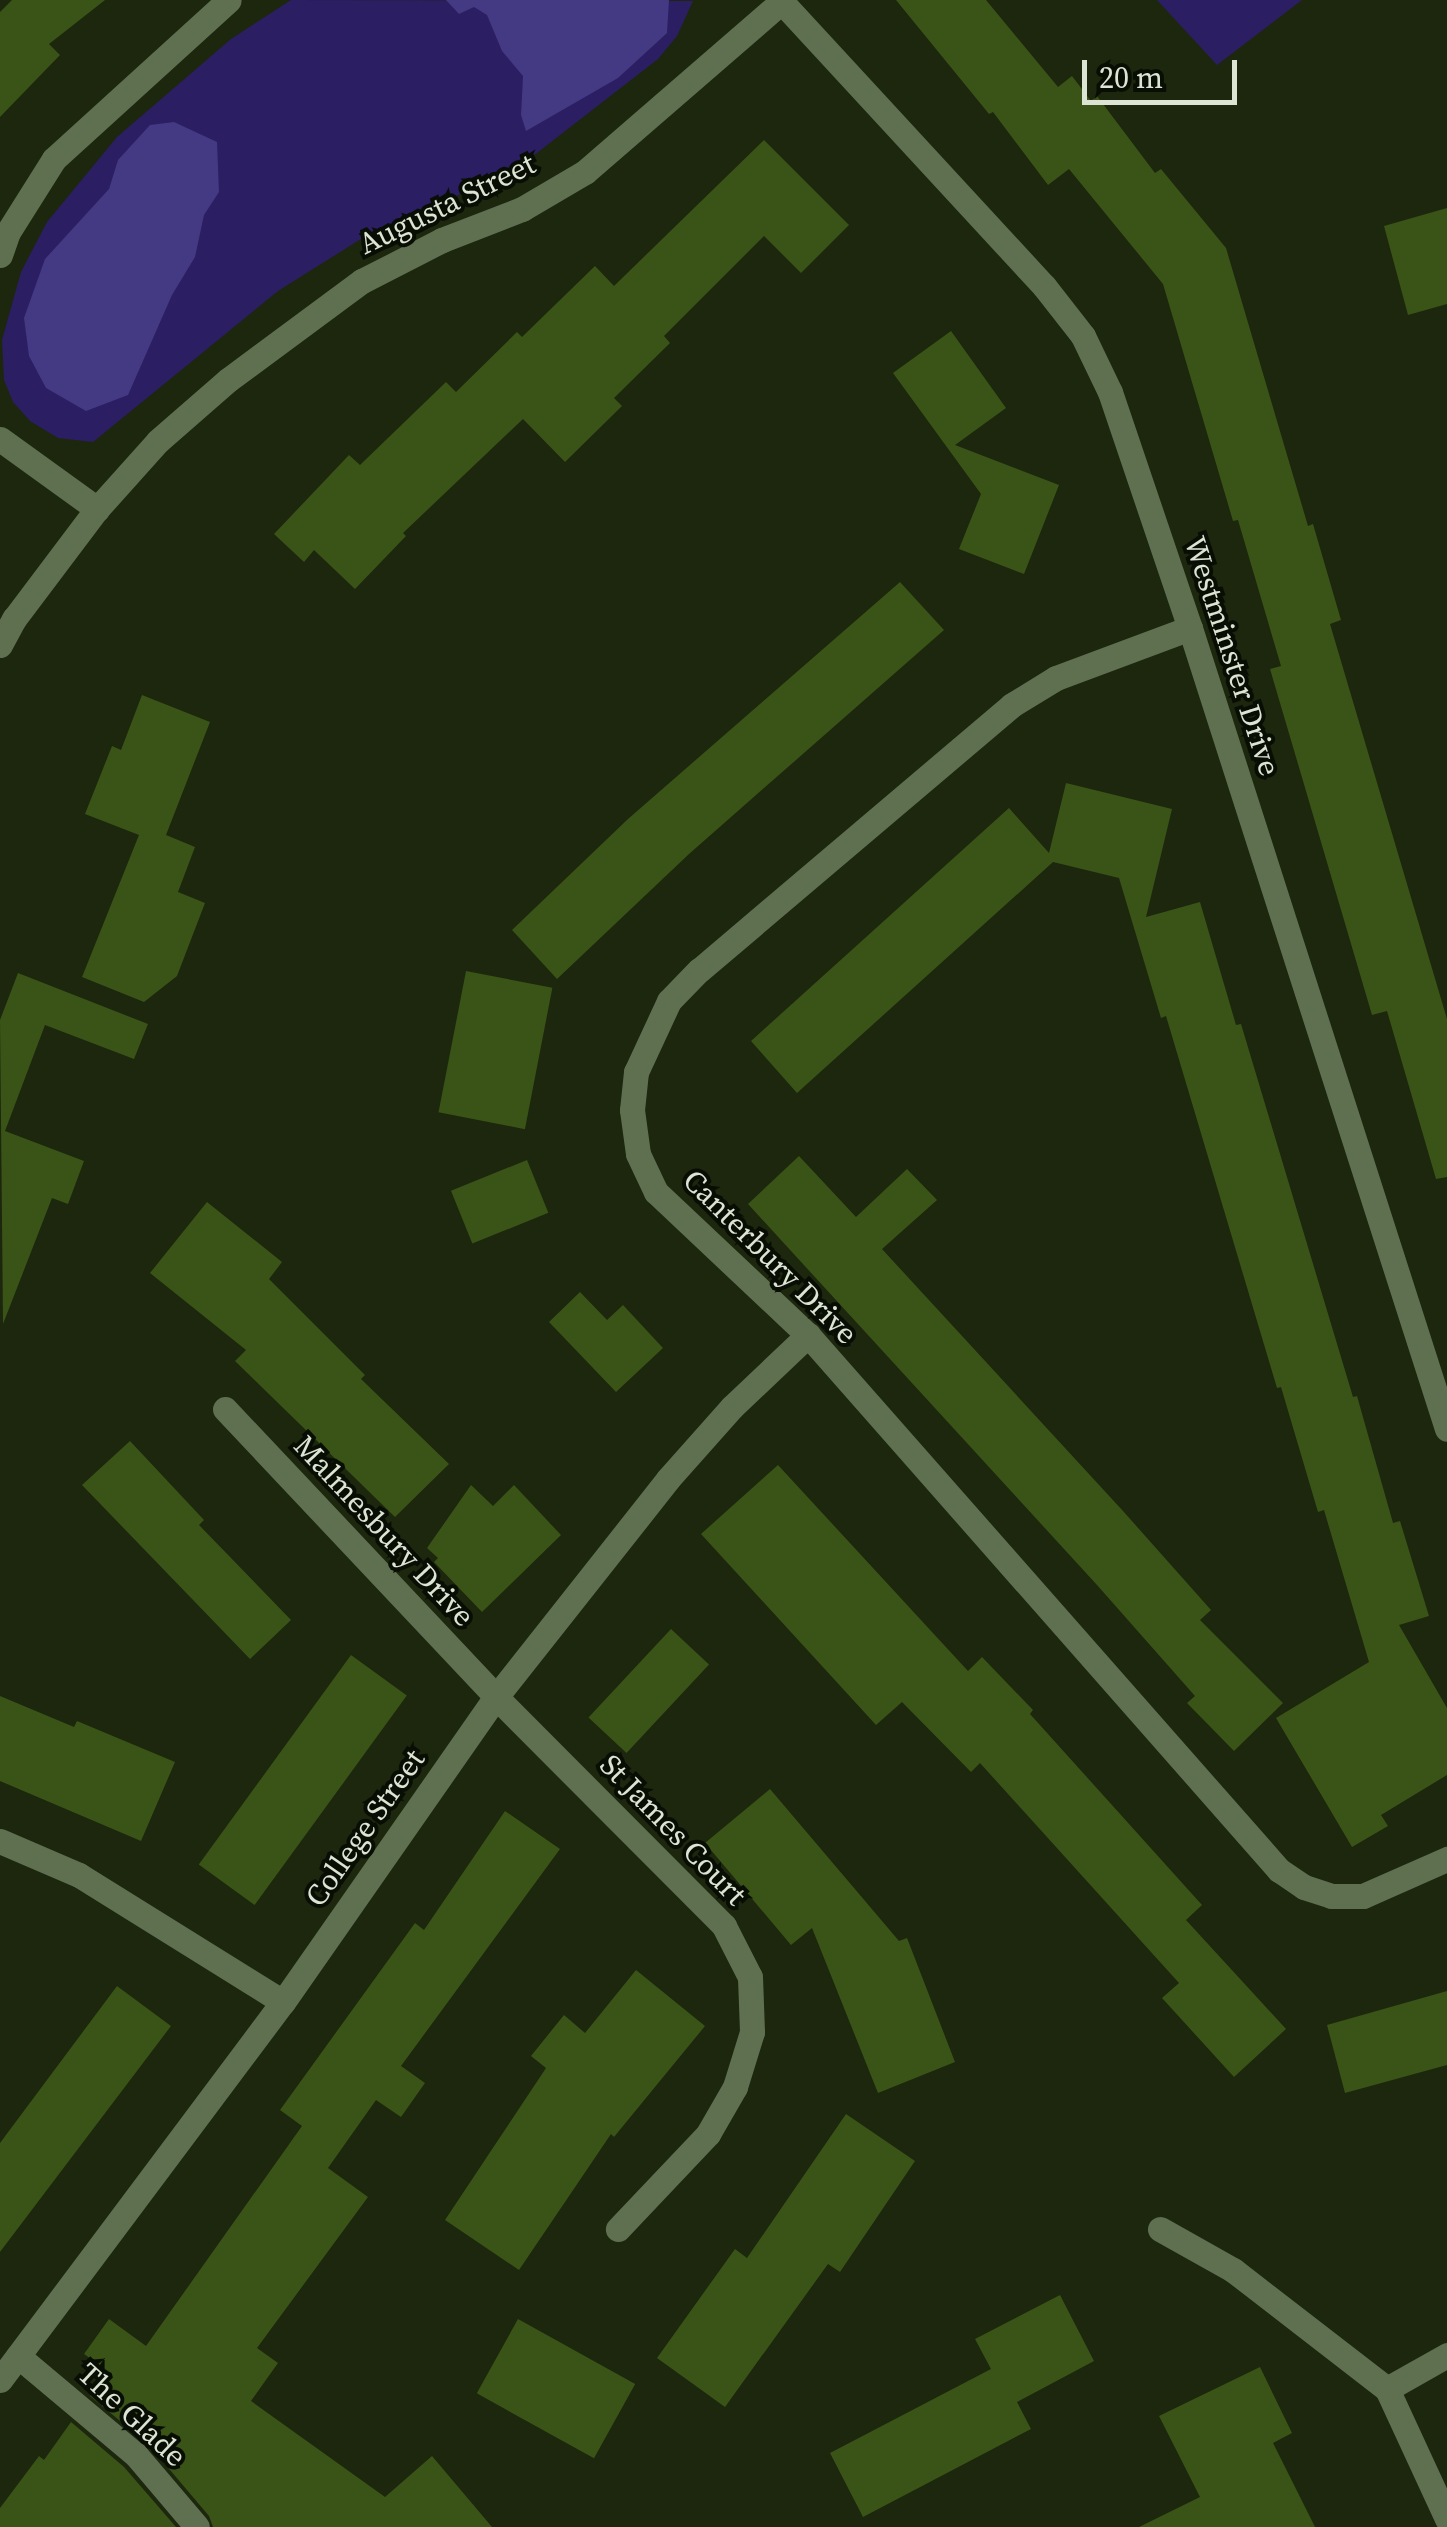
<!DOCTYPE html>
<style>
body{margin:0}
#map{position:relative;width:1447px;height:2527px;overflow:hidden;background:#1c270e;font-family:"Source Serif 4",serif}
div>[style]{position:absolute}
.green>*{inset:0;background:#2b1e63}
.forest>*{inset:0;background:#433a83}
.building>*{inset:0;background:#395416;transform-origin:0 0}
.minor>*{height:25px;margin:-12.5px;padding:0 12.5px;transform-origin:12.5px;border-radius:12.5px;background:#5f7050}
span{translate:-50% -50%;white-space:nowrap;text-align:center;line-height:1.15;-webkit-text-stroke:8px #090e05;paint-order:stroke}
.street-label{font-size:30px;color:#dce4d4}
.scale{position:absolute;left:1082px;top:60px;width:155px;height:45px;box-sizing:border-box;border:5px solid #dce4d4;border-top:0;padding-left:12px;font-size:30px;line-height:35px;white-space:nowrap;color:#dce4d4;-webkit-text-stroke:8px #090e05;paint-order:stroke}
</style>
<div id="map">
<div class="green">
<div style="clip-path:polygon(291px 0,693px 1px,677px 36px,658px 59px,515px 170px,364px 237px,278px 291px,93px 442px,58px 438px,30px 421px,13px 402px,4px 380px,2px 340px,21px 272px,47px 222px,117px 137px,231px 39px)"></div>
<div style="clip-path:polygon(1157px 0,1302px 0,1217px 65px)"></div>
</div>
<div class="forest">
<div style="clip-path:polygon(446px 0,669px 0,667px 33px,618px 78px,526px 131px,521px 115px,523px 76px,502px 51px,487px 15px,474px 7px,459px 14px)"></div>
<div style="clip-path:polygon(174px 122px,217px 142px,219px 192px,204px 215px,195px 257px,172px 295px,128px 395px,86px 411px,46px 388px,29px 356px,24px 318px,45px 259px,109px 189px,118px 160px,150px 125px)"></div>
</div>
<div class="building">
<div style="clip-path:polygon(12px 0,105px 0,49px 44px,60px 55px,0 117px,0 12px)"></div>
<div style="clip-path:polygon(896px 0,986px 0,1058px 87px,1072px 76px,1091px 101px,1097px 96px,1155px 173px,1161px 169px,1226px 248px,1308px 526px,1313px 524px,1341px 620px,1330px 624px,1447px 1019px,1447px 1177px,1436px 1179px,1387px 1011px,1372px 1015px,1270px 669px,1281px 666px,1238px 520px,1233px 521px,1163px 284px,1069px 169px,1048px 185px,993px 112px,989px 114px)"></div>
<div style="clip-path:polygon(764px 140px,849px 225px,801px 273px,764px 236px,664px 336px,670px 343px,614px 398px,622px 406px,565px 462px,523px 419px,403px 533px,406px 536px,355px 589px,314px 550px,304px 562px,274px 534px,349px 455px,360px 465px,446px 382px,456px 392px,517px 332px,522px 337px,595px 266px,614px 286px)"></div>
<div style="clip-path:polygon(1447px 208px,1447px 304px,1408px 315px,1384px 226px)"></div>
<div style="clip-path:polygon(951px 331px,1006px 408px,955px 445px,1059px 485px,1024px 574px,959px 549px,981px 494px,893px 373px)"></div>
<div style="clip-path:polygon(900px 582px,944px 630px,689px 854px,557px 979px,512px 930px,628px 819px)"></div>
<div style="clip-path:polygon(142px 695px,210px 722px,166px 835px,195px 847px,178px 892px,205px 903px,177px 976px,144px 1002px,82px 977px,139px 835px,85px 814px,112px 746px,121px 750px)"></div>
<div style="clip-path:polygon(1066px 783px,1172px 809px,1146px 917px,1200px 902px,1236px 1025px,1241px 1024px,1353px 1397px,1357px 1396px,1393px 1523px,1400px 1521px,1429px 1616px,1399px 1625px,1447px 1708px,1447px 1775px,1381px 1815px,1388px 1826px,1352px 1847px,1276px 1718px,1369px 1662px,1324px 1510px,1318px 1512px,1281px 1387px,1277px 1388px,1166px 1016px,1161px 1018px,1119px 878px,1053px 862px,797px 1093px,751px 1041px,1009px 808px,1049px 853px)"></div>
<div style="left:466px;top:971px;width:88px;height:144px;rotate:11deg"></div>
<div style="clip-path:polygon(18px 973px,148px 1024px,134px 1059px,45px 1025px,5px 1131px,84px 1161px,68px 1204px,52px 1198px,3px 1324px,0 1020px)"></div>
<div style="clip-path:polygon(799px 1156px,856px 1217px,907px 1169px,937px 1200px,882px 1249px,1123px 1511px,1211px 1610px,1200px 1620px,1283px 1703px,1234px 1751px,1187px 1703px,1195px 1696px,1097px 1585px,748px 1204px)"></div>
<div style="left:527px;top:1160px;width:57px;height:82px;rotate:68deg"></div>
<div style="clip-path:polygon(207px 1202px,282px 1262px,269px 1279px,365px 1375px,361px 1379px,449px 1464px,395px 1517px,235px 1361px,246px 1350px,150px 1273px)"></div>
<div style="clip-path:polygon(580px 1292px,607px 1320px,623px 1305px,663px 1348px,616px 1392px,549px 1322px)"></div>
<div style="clip-path:polygon(130px 1441px,204px 1520px,199px 1525px,291px 1620px,250px 1659px,82px 1485px)"></div>
<div style="clip-path:polygon(778px 1465px,968px 1671px,982px 1657px,1033px 1710px,1030px 1714px,1202px 1905px,1186px 1920px,1286px 2029px,1234px 2077px,1162px 1998px,1179px 1983px,980px 1763px,971px 1772px,902px 1702px,876px 1725px,701px 1534px)"></div>
<div style="clip-path:polygon(471px 1485px,493px 1506px,514px 1485px,561px 1535px,482px 1612px,434px 1562px,438px 1558px,427px 1548px)"></div>
<div style="left:671px;top:1629px;width:52px;height:121px;rotate:43deg"></div>
<div style="left:351px;top:1655px;width:69px;height:259px;rotate:36deg"></div>
<div style="clip-path:polygon(0 1696px,74px 1727px,77px 1721px,175px 1762px,141px 1841px,0 1781px)"></div>
<div style="clip-path:polygon(770px 1789px,899px 1941px,907px 1938px,955px 2062px,878px 2093px,812px 1928px,791px 1945px,705px 1843px)"></div>
<div style="clip-path:polygon(505px 1811px,560px 1849px,401px 2066px,425px 2083px,401px 2117px,376px 2100px,328px 2168px,368px 2197px,257px 2348px,278px 2363px,251px 2401px,385px 2497px,432px 2456px,492px 2527px,213px 2527px,209px 2516px,148px 2444px,90px 2396px,108px 2371px,84px 2354px,109px 2319px,146px 2346px,302px 2126px,280px 2110px,415px 1923px,424px 1930px)"></div>
<div style="clip-path:polygon(636px 1970px,705px 2026px,614px 2137px,611px 2134px,519px 2270px,445px 2220px,546px 2068px,531px 2056px,564px 2015px,585px 2033px)"></div>
<div style="clip-path:polygon(117px 1986px,171px 2026px,0 2252px,0 2143px)"></div>
<div style="clip-path:polygon(1447px 1991px,1447px 2065px,1345px 2093px,1327px 2025px)"></div>
<div style="clip-path:polygon(846px 2114px,915px 2161px,840px 2272px,828px 2264px,725px 2407px,657px 2358px,735px 2249px,747px 2258px)"></div>
<div style="clip-path:polygon(1060px 2295px,1094px 2361px,1017px 2402px,1031px 2429px,863px 2517px,830px 2453px,991px 2369px,975px 2339px)"></div>
<div style="left:518px;top:2319px;width:134px;height:85px;rotate:29deg"></div>
<div style="clip-path:polygon(1260px 2367px,1292px 2433px,1273px 2443px,1315px 2527px,1139px 2527px,1200px 2497px,1159px 2416px)"></div>
<div style="clip-path:polygon(71px 2422px,124px 2467px,176px 2527px,0 2527px,0 2508px,39px 2456px,44px 2460px)"></div>
</div>
<div class="minor">
<div style="left:780px;top:0;width:389px;rotate:47.3deg"></div>
<div style="left:1044px;top:286px;width:63px;rotate:52deg"></div>
<div style="left:1083px;top:336px;width:62px;rotate:64.3deg"></div>
<div style="left:1110px;top:392px;width:249px;rotate:71.3deg"></div>
<div style="left:1190px;top:628px;width:841px;rotate:72.21deg"></div>
<div style="left:0;top:255px;width:24px;rotate:-71deg"></div>
<div style="left:8px;top:232px;width:86px;rotate:-57.8deg"></div>
<div style="left:54px;top:159px;width:236px;rotate:-42.3deg"></div>
<div style="left:0;top:439px;width:120px;rotate:35.8deg"></div>
<div style="left:1190px;top:628px;width:143px;rotate:159.5deg"></div>
<div style="left:1056px;top:678px;width:52px;rotate:148.5deg"></div>
<div style="left:1012px;top:705px;width:410px;rotate:139.7deg"></div>
<div style="left:699px;top:970px;width:43px;rotate:134.1deg"></div>
<div style="left:669px;top:1001px;width:78px;rotate:114.9deg"></div>
<div style="left:636px;top:1072px;width:38px;rotate:96deg"></div>
<div style="left:632px;top:1110px;width:44px;rotate:82.2deg"></div>
<div style="left:638px;top:1154px;width:42px;rotate:64.7deg"></div>
<div style="left:656px;top:1192px;width:209px;rotate:43.3deg"></div>
<div style="left:808px;top:1335px;width:713px;rotate:48.64deg"></div>
<div style="left:1279px;top:1870px;width:30px;rotate:34deg"></div>
<div style="left:1304px;top:1887px;width:28px;rotate:18deg"></div>
<div style="left:1331px;top:1896px;width:32px"></div>
<div style="left:1363px;top:1896px;width:92px;rotate:-23.8deg"></div>
<div style="left:0;top:645px;width:30px;rotate:-62deg"></div>
<div style="left:14px;top:619px;width:138px;rotate:-53deg"></div>
<div style="left:97px;top:509px;width:91px;rotate:-48.1deg"></div>
<div style="left:158px;top:441px;width:93px;rotate:-41.1deg"></div>
<div style="left:228px;top:380px;width:167px;rotate:-36.5deg"></div>
<div style="left:362px;top:281px;width:90px;rotate:-27.1deg"></div>
<div style="left:442px;top:240px;width:86px;rotate:-21.2deg"></div>
<div style="left:522px;top:209px;width:73px;rotate:-30.4deg"></div>
<div style="left:585px;top:172px;width:259px;rotate:-40.9deg"></div>
<div style="left:225px;top:1409px;width:395px;rotate:46.7deg"></div>
<div style="left:496px;top:1697px;width:323px;rotate:45.1deg"></div>
<div style="left:724px;top:1926px;width:57px;rotate:63deg"></div>
<div style="left:750px;top:1977px;width:55px;rotate:87.9deg"></div>
<div style="left:752px;top:2032px;width:58px;rotate:107.2deg"></div>
<div style="left:735px;top:2087px;width:54px;rotate:119.9deg"></div>
<div style="left:708px;top:2134px;width:131px;rotate:133.5deg"></div>
<div style="left:0;top:1841px;width:86px;rotate:23.3deg"></div>
<div style="left:79px;top:1875px;width:240px;rotate:31.9deg"></div>
<div style="left:1160px;top:2229px;width:84px;rotate:29.3deg"></div>
<div style="left:1233px;top:2270px;width:195px;rotate:37.7deg"></div>
<div style="left:1387px;top:2389px;width:143px;rotate:65.2deg"></div>
<div style="left:18px;top:2356px;width:154px;rotate:40deg"></div>
<div style="left:136px;top:2455px;width:94px;rotate:49.7deg"></div>
<div style="left:0;top:2380px;width:472px;rotate:-53.2deg"></div>
<div style="left:283px;top:2002px;width:372px;rotate:-55.1deg"></div>
<div style="left:496px;top:1697px;width:278px;rotate:-51.7deg"></div>
<div style="left:668px;top:1479px;width:96px;rotate:-48.4deg"></div>
<div style="left:732px;top:1407px;width:105px;rotate:-43.5deg"></div>
<div style="left:1387px;top:2389px;width:69px;rotate:-29.5deg"></div>
</div>
<div class="street-label">
<span style="left:447px;top:204px;rotate:-26deg">Augusta Street</span>
<span style="left:1232px;top:656px;rotate:72deg">Westminster Drive</span>
<span style="left:770px;top:1257px;rotate:45deg">Canterbury Drive</span>
<span style="left:384px;top:1531px;rotate:47deg">Malmesbury Drive</span>
<span style="left:365px;top:1828px;rotate:-55deg">College Street</span>
<span style="left:673px;top:1830px;rotate:46deg">St James Court</span>
<span style="left:132px;top:2415px;rotate:43deg">The Glade</span>
</div>
<div class="scale">20 m</div>
</div>
